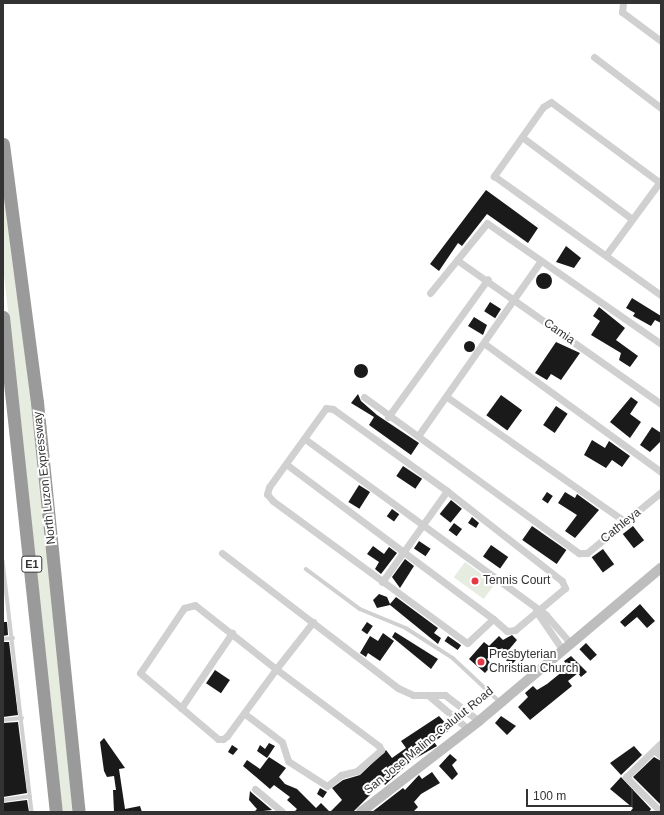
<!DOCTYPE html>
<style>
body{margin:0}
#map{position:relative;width:664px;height:815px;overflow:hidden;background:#fff;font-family:Helvetica,sans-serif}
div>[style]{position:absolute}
.green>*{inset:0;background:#e6ecdf;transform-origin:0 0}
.building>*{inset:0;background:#1a1a1a;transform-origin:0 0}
.round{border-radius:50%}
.service>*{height:3.5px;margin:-1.75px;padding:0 1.75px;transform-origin:1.75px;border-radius:1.75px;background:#d0d0d0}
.minor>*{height:7px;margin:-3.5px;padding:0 3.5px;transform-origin:3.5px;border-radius:3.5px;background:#d0d0d0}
.secondary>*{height:10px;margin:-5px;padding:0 5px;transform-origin:5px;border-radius:5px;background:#bdbdbd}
.motorway>*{height:13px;margin:-6.5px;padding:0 6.5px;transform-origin:6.5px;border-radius:6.5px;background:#9a9a9a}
.dots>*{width:11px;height:11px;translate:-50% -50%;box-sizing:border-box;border:2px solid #fff;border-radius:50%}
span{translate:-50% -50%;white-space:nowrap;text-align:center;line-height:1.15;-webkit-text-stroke:4px #fff;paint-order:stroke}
.shield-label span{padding:1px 3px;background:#fff;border:1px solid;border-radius:3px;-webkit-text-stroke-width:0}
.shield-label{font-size:11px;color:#333;font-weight:700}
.street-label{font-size:12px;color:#333}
.poi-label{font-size:12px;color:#333}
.left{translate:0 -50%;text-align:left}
.frame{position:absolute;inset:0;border:4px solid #333;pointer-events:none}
.scale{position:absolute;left:526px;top:789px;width:107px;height:18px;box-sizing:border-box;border:2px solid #333;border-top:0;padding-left:5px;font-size:12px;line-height:14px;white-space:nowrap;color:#333;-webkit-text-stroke:3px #fff;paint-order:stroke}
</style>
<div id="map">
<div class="green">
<div style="clip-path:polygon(3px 166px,34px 409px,76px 812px,63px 812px,3px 266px)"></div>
<div style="left:465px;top:562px;width:37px;height:19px;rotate:36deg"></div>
</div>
<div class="building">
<div style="clip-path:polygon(486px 190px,538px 228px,528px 243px,487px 214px,462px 246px,458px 243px,439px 271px,430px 264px)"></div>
<div style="clip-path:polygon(566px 246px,581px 258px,574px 268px,556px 262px)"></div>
<div class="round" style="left:536px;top:273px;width:16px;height:16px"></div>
<div style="clip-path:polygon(632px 298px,661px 316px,661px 323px,655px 320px,651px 326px,633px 316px,635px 313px,626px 308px)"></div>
<div style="left:490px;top:302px;width:13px;height:11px;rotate:32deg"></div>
<div style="clip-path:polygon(599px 307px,625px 328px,616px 340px,638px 356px,630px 367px,619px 360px,621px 353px,591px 335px,600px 321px,593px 316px)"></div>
<div style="clip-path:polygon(474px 317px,487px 325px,483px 335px,468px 326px)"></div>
<div class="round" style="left:463.5px;top:340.5px;width:11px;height:11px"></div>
<div style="clip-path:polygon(556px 342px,580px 353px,561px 380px,551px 374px,547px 380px,535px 373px)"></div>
<div class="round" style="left:354px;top:364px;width:14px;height:14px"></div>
<div style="clip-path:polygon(358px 394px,361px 401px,377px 415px,419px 443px,411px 455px,369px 425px,374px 417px,351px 403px)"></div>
<div style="left:501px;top:395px;width:26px;height:25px;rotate:36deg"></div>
<div style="clip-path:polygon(631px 397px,638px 402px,630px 414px,641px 422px,630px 438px,610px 422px)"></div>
<div style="left:556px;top:406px;width:14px;height:23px;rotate:34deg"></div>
<div style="clip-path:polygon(652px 427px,661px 433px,661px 441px,650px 452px,640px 445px)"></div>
<div style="clip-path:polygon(592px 440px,605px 448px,609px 441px,630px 456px,622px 467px,612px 460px,606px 468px,584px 455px)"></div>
<div style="left:403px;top:466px;width:23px;height:12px;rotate:34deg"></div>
<div style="left:359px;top:485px;width:13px;height:20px;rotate:32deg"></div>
<div style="left:547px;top:492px;width:7px;height:9px;rotate:34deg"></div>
<div style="clip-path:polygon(565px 492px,575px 498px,577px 494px,599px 510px,575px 538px,565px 531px,577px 515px,558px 503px)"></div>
<div style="left:451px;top:500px;width:14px;height:18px;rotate:39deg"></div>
<div style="left:392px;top:509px;width:9px;height:9px;rotate:36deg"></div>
<div style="clip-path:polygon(472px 517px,479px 523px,476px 528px,468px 523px)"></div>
<div style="left:454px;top:523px;width:10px;height:9px;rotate:37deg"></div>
<div style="left:532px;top:526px;width:42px;height:17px;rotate:35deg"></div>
<div style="left:633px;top:526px;width:18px;height:13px;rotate:52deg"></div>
<div style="left:419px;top:541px;width:14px;height:9px;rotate:34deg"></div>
<div style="left:491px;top:545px;width:21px;height:14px;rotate:35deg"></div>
<div style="clip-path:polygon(373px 546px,384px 554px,389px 547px,397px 553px,381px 574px,375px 569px,379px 562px,367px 554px)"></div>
<div style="left:603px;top:549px;width:19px;height:14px;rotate:54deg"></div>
<div style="clip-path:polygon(405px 559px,414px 566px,400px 588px,392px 577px)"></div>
<div style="clip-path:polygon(379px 594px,387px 597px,390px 604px,396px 597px,438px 628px,434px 633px,441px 638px,438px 644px,390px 605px,377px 608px,373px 600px)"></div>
<div style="clip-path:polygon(640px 604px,655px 621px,647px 628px,637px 617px,625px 627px,620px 622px)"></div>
<div style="clip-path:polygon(3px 622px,7px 622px,8px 635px,3px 636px)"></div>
<div style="left:367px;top:622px;width:7px;height:10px;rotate:34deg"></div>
<div style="clip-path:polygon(395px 632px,438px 659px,431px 669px,392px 637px)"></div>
<div style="clip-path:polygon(383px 633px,394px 641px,380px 661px,368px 653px,366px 657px,360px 653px,370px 636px,378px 641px)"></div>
<div style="clip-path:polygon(512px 635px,517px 640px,507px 652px,516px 660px,511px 665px,496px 650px,487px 659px,492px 665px,485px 673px,469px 659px,484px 642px,489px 646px,499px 636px,503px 640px)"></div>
<div style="left:448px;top:636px;width:16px;height:6px;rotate:35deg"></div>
<div style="clip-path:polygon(3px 642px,9px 642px,18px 715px,3px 717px)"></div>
<div style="left:586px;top:643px;width:16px;height:9px;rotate:47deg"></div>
<div style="clip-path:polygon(571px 656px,587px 672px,581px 677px,578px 673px,568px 681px,572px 686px,530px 720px,518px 707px,528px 697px,525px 693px,533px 686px,537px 690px,547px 684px,568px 667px,564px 661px)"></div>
<div style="left:215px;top:670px;width:18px;height:16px;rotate:34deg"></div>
<div style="clip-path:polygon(439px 716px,451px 729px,434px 742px,437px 746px,411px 761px,385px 785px,383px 782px,353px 812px,294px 812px,297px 809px,287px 800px,290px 797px,274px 785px,270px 789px,243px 766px,247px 760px,260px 769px,269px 757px,286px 768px,279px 777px,285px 784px,297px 789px,316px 808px,321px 803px,330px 812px,342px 800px,332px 788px,343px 780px,360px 775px,386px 750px,392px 758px,406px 748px,401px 741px)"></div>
<div style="clip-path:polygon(501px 716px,516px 726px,507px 735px,495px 723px)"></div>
<div style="clip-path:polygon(18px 722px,27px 793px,3px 797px,3px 723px)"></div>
<div style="clip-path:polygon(104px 738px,125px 768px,119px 769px,125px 809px,140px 806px,142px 812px,114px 812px,113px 790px,116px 790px,114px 776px,107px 777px,104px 771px,100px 742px)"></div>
<div style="clip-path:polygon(269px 743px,275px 746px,267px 758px,257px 751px,260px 745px,265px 749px)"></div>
<div style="clip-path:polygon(232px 745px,238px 749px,233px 755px,228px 752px)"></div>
<div style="clip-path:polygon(634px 746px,642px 755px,621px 775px,610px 763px)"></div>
<div style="clip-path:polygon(450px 754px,457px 760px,452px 765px,458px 774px,452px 780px,439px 766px)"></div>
<div style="clip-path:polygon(654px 757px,661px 761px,661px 805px,633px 777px)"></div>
<div style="clip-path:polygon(432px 772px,440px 783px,421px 794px,414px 802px,418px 807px,413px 812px,372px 812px,403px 788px,405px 790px,419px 775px,422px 779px)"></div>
<div style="clip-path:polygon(621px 777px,651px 809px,649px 812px,630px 812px,633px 808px,610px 789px)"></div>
<div style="clip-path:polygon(320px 788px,327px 792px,323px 798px,317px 794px)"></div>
<div style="clip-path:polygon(250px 791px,252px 793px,272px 810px,254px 812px,257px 809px,249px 800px)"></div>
<div style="clip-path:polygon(27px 800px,29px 812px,3px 812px,3px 803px)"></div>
</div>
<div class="service">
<div style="left:3px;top:561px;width:253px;rotate:83.4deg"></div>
<div style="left:306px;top:569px;width:67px;rotate:36.5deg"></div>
<div style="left:360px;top:609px;width:50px;rotate:22.4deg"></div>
<div style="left:406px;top:628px;width:56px;rotate:32.6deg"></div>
<div style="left:453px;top:658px;width:63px;rotate:43.1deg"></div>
<div style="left:3px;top:639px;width:10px;rotate:-6deg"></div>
<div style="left:3px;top:720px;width:19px;rotate:-6deg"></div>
<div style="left:3px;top:800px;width:27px;rotate:-8deg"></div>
</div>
<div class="minor">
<div style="left:623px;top:3px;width:9px;rotate:96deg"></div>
<div style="left:622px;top:12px;width:49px;rotate:36.6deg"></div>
<div style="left:594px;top:57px;width:84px;rotate:37.3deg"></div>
<div style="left:522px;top:137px;width:137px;rotate:36.7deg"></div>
<div style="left:659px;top:182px;width:134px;rotate:-143.5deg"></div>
<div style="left:551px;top:102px;width:9px;rotate:148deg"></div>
<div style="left:543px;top:107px;width:85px;rotate:125.4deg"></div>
<div style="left:494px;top:176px;width:205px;rotate:35.5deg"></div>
<div style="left:606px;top:255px;width:93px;rotate:-53.7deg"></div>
<div style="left:457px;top:260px;width:250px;rotate:35.2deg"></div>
<div style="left:430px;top:293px;width:90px;rotate:-50.8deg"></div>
<div style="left:487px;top:223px;width:212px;rotate:34.8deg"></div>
<div style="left:485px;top:344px;width:218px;rotate:36deg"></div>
<div style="left:364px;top:397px;width:266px;rotate:36deg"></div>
<div style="left:579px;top:553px;width:8px"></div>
<div style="left:587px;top:553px;width:96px;rotate:-39.5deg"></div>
<div style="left:447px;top:397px;width:220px;rotate:35deg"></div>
<div style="left:326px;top:408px;width:7px;rotate:8deg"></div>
<div style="left:333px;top:409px;width:140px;rotate:35.7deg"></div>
<div style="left:447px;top:491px;width:146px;rotate:38deg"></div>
<div style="left:562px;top:581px;width:8px;rotate:67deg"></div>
<div style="left:565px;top:588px;width:65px;rotate:140deg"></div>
<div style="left:515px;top:630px;width:8px;rotate:173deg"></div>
<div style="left:507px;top:631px;width:18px;rotate:-139deg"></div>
<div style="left:493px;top:619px;width:35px;rotate:137deg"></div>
<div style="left:467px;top:643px;width:240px;rotate:-143.8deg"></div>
<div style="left:273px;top:501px;width:9px;rotate:-131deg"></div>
<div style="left:267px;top:494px;width:7px;rotate:-74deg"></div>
<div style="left:269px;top:487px;width:97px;rotate:-54.2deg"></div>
<div style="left:388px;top:417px;width:170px;rotate:-54.1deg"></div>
<div style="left:418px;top:436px;width:211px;rotate:-55deg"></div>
<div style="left:305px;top:439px;width:298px;rotate:36.1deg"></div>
<div style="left:546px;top:615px;width:37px;rotate:49deg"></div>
<div style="left:286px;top:464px;width:259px;rotate:36.8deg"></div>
<div style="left:222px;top:553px;width:222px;rotate:37.5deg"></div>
<div style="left:398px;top:688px;width:17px;rotate:25deg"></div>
<div style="left:413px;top:695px;width:32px"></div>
<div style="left:445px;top:695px;width:43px;rotate:37.4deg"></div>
<div style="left:382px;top:582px;width:112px;rotate:-54.5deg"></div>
<div style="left:536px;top:611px;width:46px;rotate:55.6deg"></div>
<div style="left:428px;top:695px;width:52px;rotate:40.4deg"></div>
<div style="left:181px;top:708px;width:91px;rotate:-55.8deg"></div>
<div style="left:245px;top:714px;width:46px;rotate:37.1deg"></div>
<div style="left:282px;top:742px;width:20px;rotate:72deg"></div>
<div style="left:288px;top:761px;width:46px;rotate:32.7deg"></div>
<div style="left:327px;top:786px;width:18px;rotate:-38deg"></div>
<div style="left:341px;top:775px;width:16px;rotate:-14deg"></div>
<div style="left:357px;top:771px;width:32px;rotate:-41deg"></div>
<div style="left:381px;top:750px;width:4px;rotate:-117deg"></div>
<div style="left:379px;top:746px;width:129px;rotate:-143.2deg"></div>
<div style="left:276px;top:669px;width:103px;rotate:-141.7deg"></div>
<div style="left:195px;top:605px;width:11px;rotate:165deg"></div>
<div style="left:184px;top:608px;width:78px;rotate:124.1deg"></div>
<div style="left:140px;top:673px;width:102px;rotate:40.2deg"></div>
<div style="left:218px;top:739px;width:5px"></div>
<div style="left:223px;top:739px;width:5px;rotate:-37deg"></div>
<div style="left:227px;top:736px;width:83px;rotate:-53.8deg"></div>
<div style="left:276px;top:669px;width:60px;rotate:-51.8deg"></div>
<div style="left:661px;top:743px;width:49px;rotate:135.8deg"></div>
<div style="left:626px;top:777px;width:49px;rotate:45deg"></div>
<div style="left:654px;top:750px;width:9px;rotate:41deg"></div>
<div style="left:255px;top:789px;width:35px;rotate:40deg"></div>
</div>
<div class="secondary">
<div style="left:361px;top:812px;width:149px;rotate:-37.6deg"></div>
<div style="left:479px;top:721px;width:238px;rotate:-40.1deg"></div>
</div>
<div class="motorway">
<div style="left:3px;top:144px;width:260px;rotate:82.5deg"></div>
<div style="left:37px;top:402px;width:412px;rotate:84.2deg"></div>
<div style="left:3px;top:317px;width:498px;rotate:83.9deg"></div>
</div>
<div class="dots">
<div style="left:475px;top:581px;background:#e63946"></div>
<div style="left:481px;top:662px;background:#e63946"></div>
</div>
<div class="shield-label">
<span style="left:32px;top:564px">E1</span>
</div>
<div class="street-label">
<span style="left:559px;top:332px;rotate:35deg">Camia</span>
<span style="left:45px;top:478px;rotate:-96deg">North Luzon Expressway</span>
<span style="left:621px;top:526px;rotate:-39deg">Cathleya</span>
<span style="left:429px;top:741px;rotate:-39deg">San Jose Malino-Calulut Road</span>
</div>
<div class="poi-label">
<span class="left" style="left:483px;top:581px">Tennis Court</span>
<span class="left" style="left:489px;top:662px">Presbyterian<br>Christian Church</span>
</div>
<div class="frame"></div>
<div class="scale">100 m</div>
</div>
